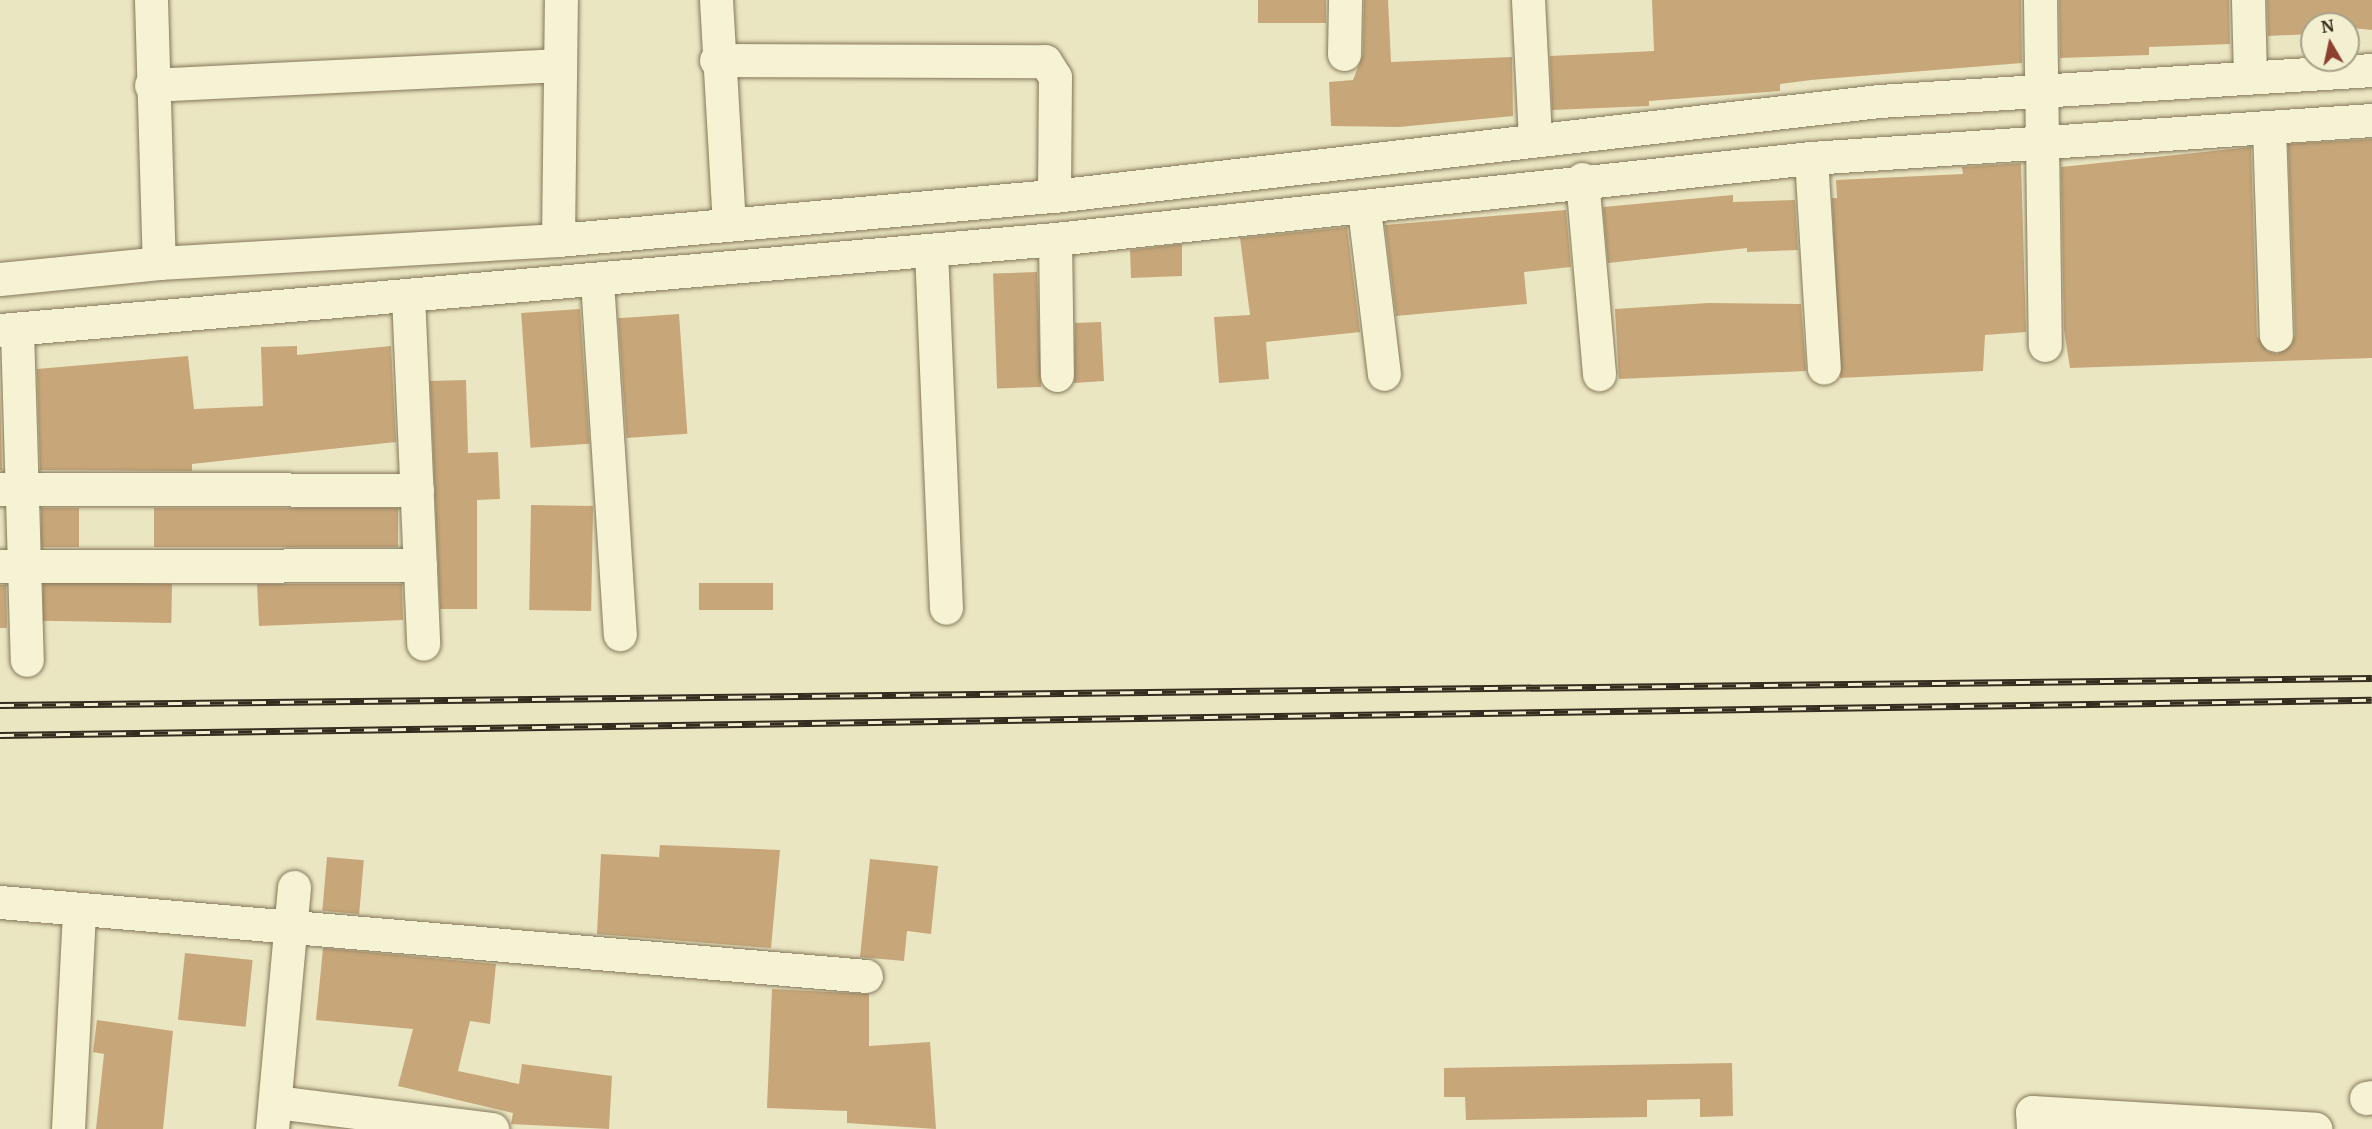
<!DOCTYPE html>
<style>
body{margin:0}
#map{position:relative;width:2372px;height:1129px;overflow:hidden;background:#ebe6c2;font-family:Merriweather,serif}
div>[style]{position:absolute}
.building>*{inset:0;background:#c7a77a;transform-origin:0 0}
.roads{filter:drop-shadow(0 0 2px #83775a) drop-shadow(0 0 2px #83775a)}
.minor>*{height:33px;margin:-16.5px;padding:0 16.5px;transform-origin:16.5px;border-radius:16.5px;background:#f6f2d4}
.rail>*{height:7px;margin-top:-3.5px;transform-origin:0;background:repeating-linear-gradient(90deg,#f3efd1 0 14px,#342c1e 0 28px);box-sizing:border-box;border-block:2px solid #342c1e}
span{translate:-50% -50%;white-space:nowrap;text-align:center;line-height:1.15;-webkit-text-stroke:5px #f3efd1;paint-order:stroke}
.north{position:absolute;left:2300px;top:12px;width:60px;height:60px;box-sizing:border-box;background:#f3efd1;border:2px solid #a7a189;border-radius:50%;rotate:351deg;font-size:16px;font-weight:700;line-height:24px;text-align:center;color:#342c1e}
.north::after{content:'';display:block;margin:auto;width:21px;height:27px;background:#8e3f2e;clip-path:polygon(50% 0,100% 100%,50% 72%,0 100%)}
</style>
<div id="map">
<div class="building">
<div style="left:1258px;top:0;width:68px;height:23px"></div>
<div style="clip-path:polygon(1364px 0,1388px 0,1391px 62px,1512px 57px,1513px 116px,1399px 127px,1331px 126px,1329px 82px,1353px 80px,1363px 54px)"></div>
<div style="clip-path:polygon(1652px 0,2021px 0,2022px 63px,1811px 80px,1780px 84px,1780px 91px,1649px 101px,1649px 106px,1552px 110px,1550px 56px,1654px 51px)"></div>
<div style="clip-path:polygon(2059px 0,2229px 0,2230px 44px,2149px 47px,2149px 55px,2060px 58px)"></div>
<div style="clip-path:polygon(2267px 0,2372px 0,2372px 30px,2312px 24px,2312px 34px,2268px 36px)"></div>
<div style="clip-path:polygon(2372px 139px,2372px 358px,2070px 368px,2064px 330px,2061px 167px,2251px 147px,2257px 336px,2267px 351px,2277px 354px,2292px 344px,2295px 334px,2288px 144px)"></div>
<div style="clip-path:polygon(2021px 163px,2026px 332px,1985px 335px,1983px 371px,1840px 378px,1832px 198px,1837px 198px,1836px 180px,1963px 174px,1962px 167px)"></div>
<div style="clip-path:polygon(1733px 195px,1733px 202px,1795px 200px,1798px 250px,1747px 252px,1747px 248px,1608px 263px,1603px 207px)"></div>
<div style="clip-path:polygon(1566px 210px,1571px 267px,1524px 272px,1527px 304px,1396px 316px,1385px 225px)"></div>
<div style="clip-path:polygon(1347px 227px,1360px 332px,1266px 342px,1269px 379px,1219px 383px,1214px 317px,1250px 315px,1240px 238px)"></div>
<div style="clip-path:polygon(1182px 244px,1182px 276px,1131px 278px,1130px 250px)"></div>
<div style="left:1037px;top:272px;width:115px;height:44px;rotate:88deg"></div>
<div style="clip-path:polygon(1708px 303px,1801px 304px,1806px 371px,1619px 379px,1615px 309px)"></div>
<div style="left:580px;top:309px;width:135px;height:59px;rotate:86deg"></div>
<div style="left:679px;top:314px;width:120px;height:61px;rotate:86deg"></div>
<div style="clip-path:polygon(1101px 322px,1104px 381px,1074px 383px,1075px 323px)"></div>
<div style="clip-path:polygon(297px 346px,297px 355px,391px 346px,396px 442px,192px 464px,192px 471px,40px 470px,37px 369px,188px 356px,194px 409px,263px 406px,261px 347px)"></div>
<div style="clip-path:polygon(466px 380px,468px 453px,498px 452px,500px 499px,477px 500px,477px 609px,440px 609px,430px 381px)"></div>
<div style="clip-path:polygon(0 388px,2px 470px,0 470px)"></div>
<div style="left:593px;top:506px;width:105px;height:62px;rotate:91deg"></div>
<div style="left:41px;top:508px;width:38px;height:39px"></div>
<div style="left:154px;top:508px;width:244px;height:39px"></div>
<div style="left:773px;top:583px;width:27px;height:74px;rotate:90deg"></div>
<div style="left:172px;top:584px;width:39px;height:129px;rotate:91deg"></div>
<div style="clip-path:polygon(257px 584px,402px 584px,403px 620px,259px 626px)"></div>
<div style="clip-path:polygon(0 585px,6px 585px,7px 628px,0 628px)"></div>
<div style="clip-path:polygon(660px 845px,780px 850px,771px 948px,597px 934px,601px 854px,659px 857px)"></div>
<div style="left:327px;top:857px;width:37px;height:54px;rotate:5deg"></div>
<div style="clip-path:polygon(870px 859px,938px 866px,931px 934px,907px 931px,904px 961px,860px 957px)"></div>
<div style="clip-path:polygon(323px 948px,496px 964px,490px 1024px,470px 1021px,458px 1071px,519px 1084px,522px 1064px,612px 1076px,609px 1129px,511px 1124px,513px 1113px,398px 1086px,413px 1029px,316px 1020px)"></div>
<div style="left:185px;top:953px;width:68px;height:67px;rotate:6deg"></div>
<div style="clip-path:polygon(772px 989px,869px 994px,869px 1046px,930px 1042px,936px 1129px,847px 1123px,847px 1111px,767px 1108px)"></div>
<div style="clip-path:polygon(97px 1020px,173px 1031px,163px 1129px,96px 1129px,104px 1054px,93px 1052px)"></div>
<div style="clip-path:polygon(1732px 1063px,1733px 1116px,1700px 1117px,1700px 1099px,1647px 1100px,1647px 1117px,1466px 1120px,1465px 1097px,1444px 1097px,1444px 1068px)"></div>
</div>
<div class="roads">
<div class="minor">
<div style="left:151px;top:0;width:263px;rotate:88.3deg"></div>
<div style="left:716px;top:0;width:223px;rotate:86.7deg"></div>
<div style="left:1528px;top:0;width:140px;rotate:87.1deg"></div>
<div style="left:2040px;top:0;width:345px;rotate:89.2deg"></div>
<div style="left:2248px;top:0;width:74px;rotate:88.5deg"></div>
<div style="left:1344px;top:54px;width:54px;rotate:-88.9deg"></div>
<div style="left:716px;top:60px;width:329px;rotate:0.2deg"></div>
<div style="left:1045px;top:61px;width:19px;rotate:58deg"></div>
<div style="left:1055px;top:77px;width:119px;rotate:90.5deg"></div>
<div style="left:151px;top:85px;width:409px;rotate:-2.8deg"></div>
<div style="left:2269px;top:128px;width:207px;rotate:88.1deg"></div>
<div style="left:1811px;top:158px;width:210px;rotate:86.5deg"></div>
<div style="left:1582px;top:179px;width:196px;rotate:85deg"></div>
<div style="left:1364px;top:209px;width:166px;rotate:83.1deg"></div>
<div style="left:1055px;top:239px;width:136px;rotate:89.2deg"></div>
<div style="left:558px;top:240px;width:240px;rotate:-89.3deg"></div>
<div style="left:931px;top:250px;width:358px;rotate:87.6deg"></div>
<div style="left:0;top:279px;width:160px;rotate:-5.7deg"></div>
<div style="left:159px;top:263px;width:400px;rotate:-3.3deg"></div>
<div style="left:558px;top:240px;width:498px;rotate:-5.1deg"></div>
<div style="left:1054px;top:196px;width:830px;rotate:-6.57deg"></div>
<div style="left:1879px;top:101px;width:494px;rotate:-3.6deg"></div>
<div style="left:597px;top:281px;width:354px;rotate:86.3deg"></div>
<div style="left:408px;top:295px;width:349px;rotate:87.5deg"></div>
<div style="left:0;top:330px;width:1059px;rotate:-4.93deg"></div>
<div style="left:1055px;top:239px;width:760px;rotate:-6.12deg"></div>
<div style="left:1811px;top:158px;width:562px;rotate:-3.88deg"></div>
<div style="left:17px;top:330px;width:330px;rotate:88.3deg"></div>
<div style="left:0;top:489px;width:417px;rotate:0.1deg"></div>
<div style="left:0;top:566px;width:420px;rotate:-0.1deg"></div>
<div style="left:0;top:902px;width:869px;rotate:4.88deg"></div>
<div style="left:2366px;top:1098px;width:6px;rotate:-9deg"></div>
<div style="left:275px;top:1102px;width:219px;rotate:7.1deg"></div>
<div style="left:68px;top:1129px;width:220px;rotate:-87.1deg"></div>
<div style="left:272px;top:1129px;width:243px;rotate:-84.8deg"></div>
<div style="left:2033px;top:1129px;width:17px;rotate:-93deg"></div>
<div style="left:2032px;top:1112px;width:284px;rotate:3.4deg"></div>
</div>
</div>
<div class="rail">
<div style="left:0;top:705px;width:2372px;rotate:-0.65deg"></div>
<div style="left:0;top:735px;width:2372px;rotate:-0.85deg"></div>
</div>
<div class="north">N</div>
</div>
